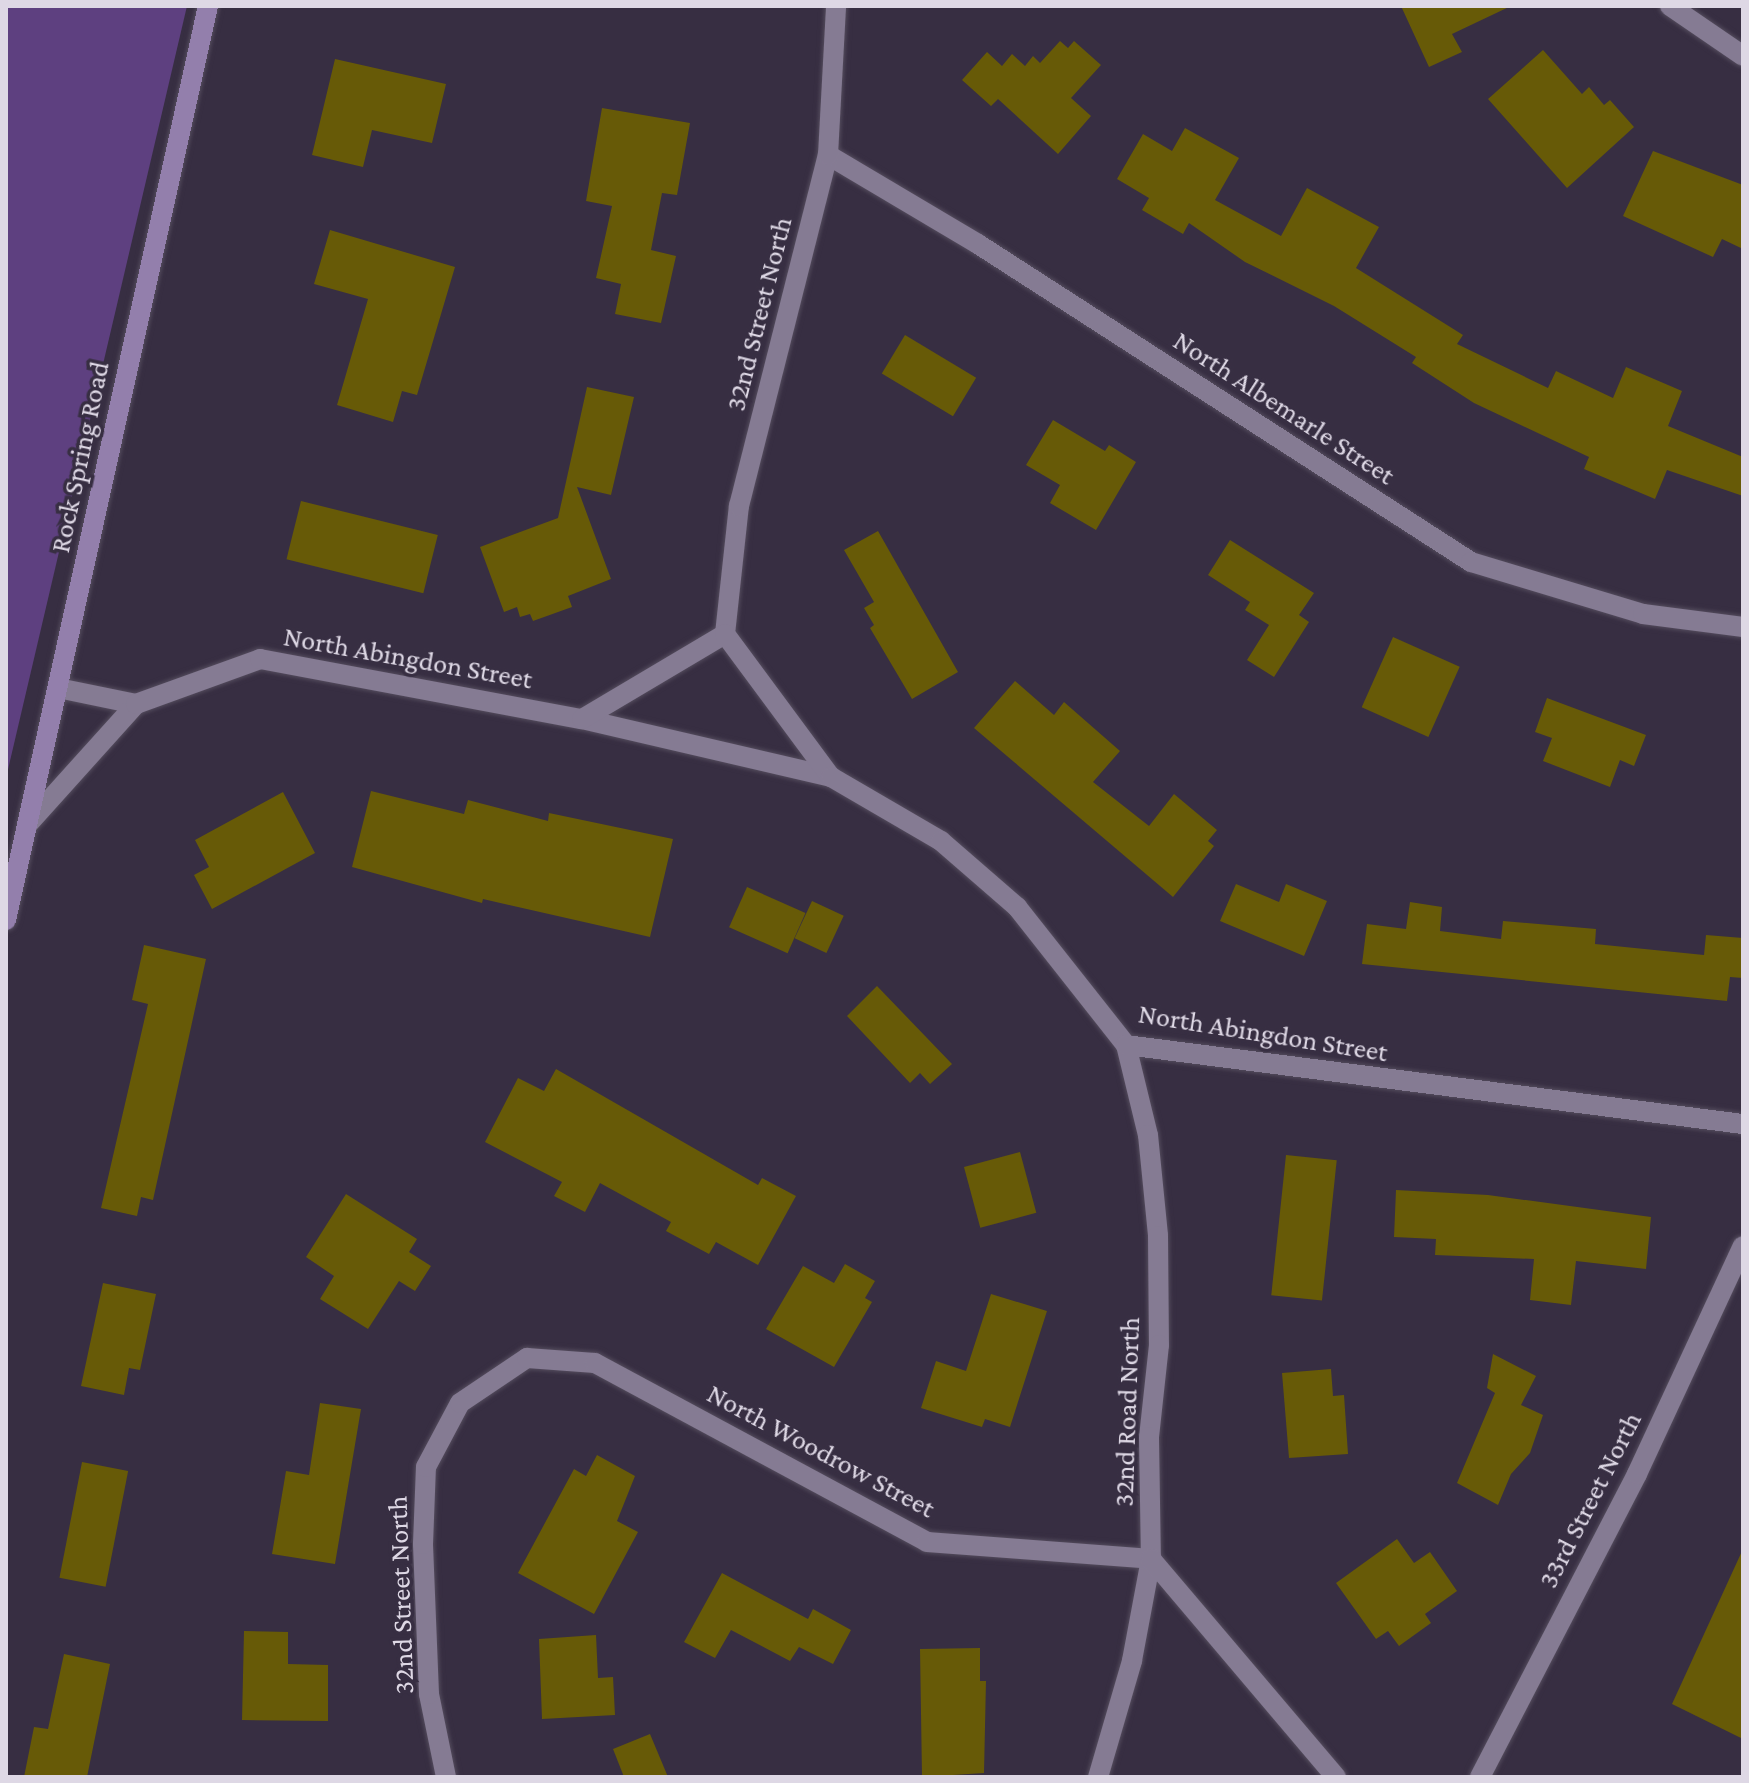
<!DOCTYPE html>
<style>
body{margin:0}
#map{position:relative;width:1749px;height:1783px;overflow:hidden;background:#372e42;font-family:"Crimson Pro",serif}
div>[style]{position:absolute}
.green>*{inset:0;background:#5e4080}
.building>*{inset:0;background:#675a07;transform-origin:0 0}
.roads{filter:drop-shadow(0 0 2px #544c5d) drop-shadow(0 0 2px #544c5d)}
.street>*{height:20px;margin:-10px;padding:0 10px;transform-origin:10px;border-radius:10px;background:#857b93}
.secondary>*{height:20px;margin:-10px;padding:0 10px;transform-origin:10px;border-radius:10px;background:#937fac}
span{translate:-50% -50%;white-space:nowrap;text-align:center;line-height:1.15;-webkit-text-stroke:7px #372e42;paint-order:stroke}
.street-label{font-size:28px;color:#ded8e5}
.frame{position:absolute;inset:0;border:8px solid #ded8e5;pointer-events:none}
</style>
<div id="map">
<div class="green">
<div style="clip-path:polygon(6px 6px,187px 6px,6px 778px)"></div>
</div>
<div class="building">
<div style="clip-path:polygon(1401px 6px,1511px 6px,1452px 34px,1462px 52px,1429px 67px)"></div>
<div style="clip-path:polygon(1060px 41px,1068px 48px,1074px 41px,1101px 65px,1071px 98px,1091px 116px,1058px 154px,998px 99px,991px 106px,962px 80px,987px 52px,1002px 66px,1012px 54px,1025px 66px,1033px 56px,1040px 63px)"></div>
<div style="clip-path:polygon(1543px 50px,1582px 94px,1589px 87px,1604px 105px,1610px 100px,1634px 127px,1567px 188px,1488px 99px)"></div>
<div style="clip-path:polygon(335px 59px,446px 84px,432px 143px,372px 130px,363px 167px,312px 155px)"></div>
<div style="clip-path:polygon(602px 108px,690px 123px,677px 195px,662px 193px,651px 250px,676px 256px,661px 323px,615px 314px,621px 284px,596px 278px,612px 206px,586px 201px)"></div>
<div style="clip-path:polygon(1185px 128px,1239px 158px,1215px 200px,1281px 236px,1307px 188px,1379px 227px,1356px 268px,1463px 335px,1457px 344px,1548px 388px,1556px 371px,1613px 398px,1626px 367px,1682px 391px,1668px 426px,1743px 457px,1743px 496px,1667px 470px,1655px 499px,1584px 469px,1589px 457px,1474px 403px,1412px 363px,1416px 357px,1334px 306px,1245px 262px,1189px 223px,1183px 234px,1142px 210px,1149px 198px,1117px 179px,1143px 134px,1172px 151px)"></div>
<div style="clip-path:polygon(1653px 151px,1743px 185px,1743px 249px,1722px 239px,1713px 257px,1623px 216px)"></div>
<div style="clip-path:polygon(330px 230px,455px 267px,417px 395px,402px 391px,393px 422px,337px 405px,368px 299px,314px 284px)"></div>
<div style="left:905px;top:335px;width:83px;height:45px;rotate:31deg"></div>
<div style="clip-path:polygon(587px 387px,634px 397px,611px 495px,577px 487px,611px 579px,568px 596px,572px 607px,533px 621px,530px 614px,520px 617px,517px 607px,504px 612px,480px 547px,558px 518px)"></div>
<div style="clip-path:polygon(1053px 420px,1105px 451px,1109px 445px,1136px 462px,1096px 530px,1050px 503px,1060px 485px,1026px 465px)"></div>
<div style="left:301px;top:501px;width:141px;height:60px;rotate:14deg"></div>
<div style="clip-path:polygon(878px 531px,958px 672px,912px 699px,870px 628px,874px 625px,864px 608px,874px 602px,844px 550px)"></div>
<div style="clip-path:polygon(1230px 540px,1314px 593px,1299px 615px,1309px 622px,1274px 677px,1247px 660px,1269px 625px,1245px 610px,1250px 602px,1208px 575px)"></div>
<div style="left:1393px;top:637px;width:73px;height:77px;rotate:24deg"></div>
<div style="clip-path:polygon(1015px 681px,1054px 715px,1064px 702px,1120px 751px,1093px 782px,1149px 826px,1174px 794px,1217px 830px,1208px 841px,1214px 846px,1173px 897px,974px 728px)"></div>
<div style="clip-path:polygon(1547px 698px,1646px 735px,1634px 766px,1620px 760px,1610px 787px,1543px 761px,1552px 738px,1535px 732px)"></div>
<div style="clip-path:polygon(371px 791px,464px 814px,468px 800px,548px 821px,549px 813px,673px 839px,650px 937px,483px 899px,482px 903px,352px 867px)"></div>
<div style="clip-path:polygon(283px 792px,315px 853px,212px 909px,194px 875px,209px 867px,195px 840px)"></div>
<div style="clip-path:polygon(1236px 884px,1279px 902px,1286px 884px,1327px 901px,1304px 956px,1220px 921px)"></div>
<div style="left:747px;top:887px;width:64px;height:44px;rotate:24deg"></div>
<div style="left:812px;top:901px;width:35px;height:41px;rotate:25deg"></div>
<div style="clip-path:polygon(1410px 902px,1442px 907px,1440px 931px,1501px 939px,1503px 921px,1596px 929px,1595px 944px,1704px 955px,1706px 935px,1743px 938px,1743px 978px,1730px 977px,1727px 1001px,1362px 964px,1367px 924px,1406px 929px)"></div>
<div style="clip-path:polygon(144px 945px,206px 959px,153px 1200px,141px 1197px,137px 1216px,101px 1208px,148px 1004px,132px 1000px)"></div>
<div style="clip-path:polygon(877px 986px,952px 1064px,930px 1084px,920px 1073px,910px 1083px,847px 1016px)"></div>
<div style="clip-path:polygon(556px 1069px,758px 1185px,762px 1178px,796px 1196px,758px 1265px,716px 1242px,709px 1254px,666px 1231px,671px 1222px,600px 1183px,585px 1212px,554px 1196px,562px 1182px,485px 1142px,518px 1078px,544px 1091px)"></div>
<div style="left:1020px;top:1152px;width:63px;height:58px;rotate:75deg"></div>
<div style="left:1286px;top:1155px;width:51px;height:141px;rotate:6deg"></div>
<div style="clip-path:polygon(1396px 1190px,1488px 1195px,1651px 1217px,1646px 1269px,1576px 1261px,1571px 1305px,1530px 1300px,1534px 1259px,1435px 1255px,1436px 1239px,1394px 1237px)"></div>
<div style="clip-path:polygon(346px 1194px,417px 1239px,409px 1252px,431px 1266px,415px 1291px,399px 1281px,368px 1329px,320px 1299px,334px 1276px,306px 1257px)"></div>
<div style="clip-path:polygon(845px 1264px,875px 1281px,865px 1298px,872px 1302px,834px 1367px,766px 1329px,803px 1266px,834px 1283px)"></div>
<div style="clip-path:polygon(103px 1283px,156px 1294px,140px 1370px,129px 1368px,124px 1395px,81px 1386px)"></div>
<div style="clip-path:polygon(991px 1294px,1047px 1311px,1010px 1427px,985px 1419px,982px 1427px,921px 1408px,936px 1361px,966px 1371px)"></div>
<div style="clip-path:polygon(1493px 1354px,1536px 1376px,1521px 1405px,1543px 1415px,1530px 1453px,1511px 1474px,1498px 1505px,1457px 1483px,1495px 1393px,1487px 1388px)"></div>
<div style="clip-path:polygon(1331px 1369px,1333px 1396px,1344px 1395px,1348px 1454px,1289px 1458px,1282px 1373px)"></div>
<div style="clip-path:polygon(320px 1403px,361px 1409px,335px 1564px,272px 1554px,286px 1471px,309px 1475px)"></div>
<div style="clip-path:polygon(597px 1455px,635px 1476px,617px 1521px,638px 1532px,594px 1614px,518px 1573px,574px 1469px,586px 1476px)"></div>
<div style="left:82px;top:1462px;width:47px;height:118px;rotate:11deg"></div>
<div style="clip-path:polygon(1397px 1539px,1414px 1563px,1430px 1552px,1457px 1591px,1425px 1614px,1431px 1623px,1399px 1646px,1388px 1631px,1376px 1639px,1336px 1583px)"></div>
<div style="clip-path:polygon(1743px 1549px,1743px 1739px,1672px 1704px)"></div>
<div style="clip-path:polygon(722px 1573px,808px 1619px,813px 1609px,851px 1630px,833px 1664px,799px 1647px,790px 1661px,731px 1630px,715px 1658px,684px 1642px)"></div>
<div style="clip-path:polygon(244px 1631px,288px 1632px,288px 1664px,328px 1665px,328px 1721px,242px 1720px)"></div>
<div style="clip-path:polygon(596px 1635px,598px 1678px,613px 1677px,615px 1715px,542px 1719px,539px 1639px)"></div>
<div style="clip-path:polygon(980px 1648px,980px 1681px,986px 1681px,984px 1773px,922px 1777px,920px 1649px)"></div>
<div style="clip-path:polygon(64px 1654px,110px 1664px,87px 1777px,24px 1777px,34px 1727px,48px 1729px)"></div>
<div style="clip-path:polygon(650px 1734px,668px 1777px,624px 1777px,613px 1749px)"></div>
</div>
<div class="roads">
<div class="street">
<div style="left:1670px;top:6px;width:88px;rotate:34.4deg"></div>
<div style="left:828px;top:155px;width:174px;rotate:30.7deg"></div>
<div style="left:978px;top:244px;width:587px;rotate:32.82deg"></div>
<div style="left:1471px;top:562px;width:180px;rotate:16.8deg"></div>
<div style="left:1643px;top:614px;width:101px;rotate:7.4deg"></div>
<div style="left:725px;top:634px;width:129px;rotate:-83.8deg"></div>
<div style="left:739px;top:506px;width:362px;rotate:-75.8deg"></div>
<div style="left:828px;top:155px;width:149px;rotate:-86.9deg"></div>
<div style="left:58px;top:688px;width:80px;rotate:11.6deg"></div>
<div style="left:582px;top:719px;width:256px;rotate:13.1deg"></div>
<div style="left:28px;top:824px;width:161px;rotate:-48deg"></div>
<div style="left:136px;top:704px;width:132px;rotate:-19.9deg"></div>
<div style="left:260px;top:659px;width:328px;rotate:10.6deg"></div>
<div style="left:582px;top:719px;width:166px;rotate:-30.7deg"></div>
<div style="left:725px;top:634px;width:178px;rotate:53.5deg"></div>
<div style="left:831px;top:777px;width:127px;rotate:30.2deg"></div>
<div style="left:941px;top:841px;width:101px;rotate:41deg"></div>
<div style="left:1017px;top:907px;width:176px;rotate:51.7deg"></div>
<div style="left:1126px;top:1045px;width:93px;rotate:76.3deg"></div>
<div style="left:1148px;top:1135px;width:101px;rotate:84.3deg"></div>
<div style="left:1158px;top:1236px;width:109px;rotate:89.5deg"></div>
<div style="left:1159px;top:1345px;width:93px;rotate:96.2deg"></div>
<div style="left:1149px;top:1437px;width:122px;rotate:89.1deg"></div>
<div style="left:1151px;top:1559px;width:104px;rotate:100.6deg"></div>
<div style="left:1132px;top:1661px;width:121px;rotate:106.3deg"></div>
<div style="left:1126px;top:1045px;width:622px;rotate:7.3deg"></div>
<div style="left:446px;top:1777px;width:85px;rotate:-101.6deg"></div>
<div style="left:429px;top:1694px;width:150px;rotate:-92.3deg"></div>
<div style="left:423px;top:1544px;width:77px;rotate:-87.8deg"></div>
<div style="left:426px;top:1467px;width:72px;rotate:-62deg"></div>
<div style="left:460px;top:1403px;width:81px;rotate:-33.9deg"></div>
<div style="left:527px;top:1358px;width:68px;rotate:4.2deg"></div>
<div style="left:595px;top:1363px;width:377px;rotate:28.3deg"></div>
<div style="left:927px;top:1542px;width:225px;rotate:4.3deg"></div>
<div style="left:1151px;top:1559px;width:286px;rotate:49.7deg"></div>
<div style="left:1480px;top:1777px;width:341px;rotate:-62.6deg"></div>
<div style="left:1637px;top:1474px;width:251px;rotate:-65.1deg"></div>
</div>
<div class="secondary">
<div style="left:6px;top:920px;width:936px;rotate:-77.54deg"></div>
</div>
</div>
<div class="street-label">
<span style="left:759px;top:314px;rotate:-76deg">32nd Street North</span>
<span style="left:1284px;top:408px;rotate:33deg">North Albemarle Street</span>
<span style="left:80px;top:457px;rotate:-78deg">Rock Spring Road</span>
<span style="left:408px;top:658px;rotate:10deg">North Abingdon Street</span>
<span style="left:1263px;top:1033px;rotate:9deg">North Abingdon Street</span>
<span style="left:1127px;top:1412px;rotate:-88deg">32nd Road North</span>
<span style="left:821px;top:1451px;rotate:28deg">North Woodrow Street</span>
<span style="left:1590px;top:1500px;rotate:-63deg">33rd Street North</span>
<span style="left:401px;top:1595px;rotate:-92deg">32nd Street North</span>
</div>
<div class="frame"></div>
</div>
